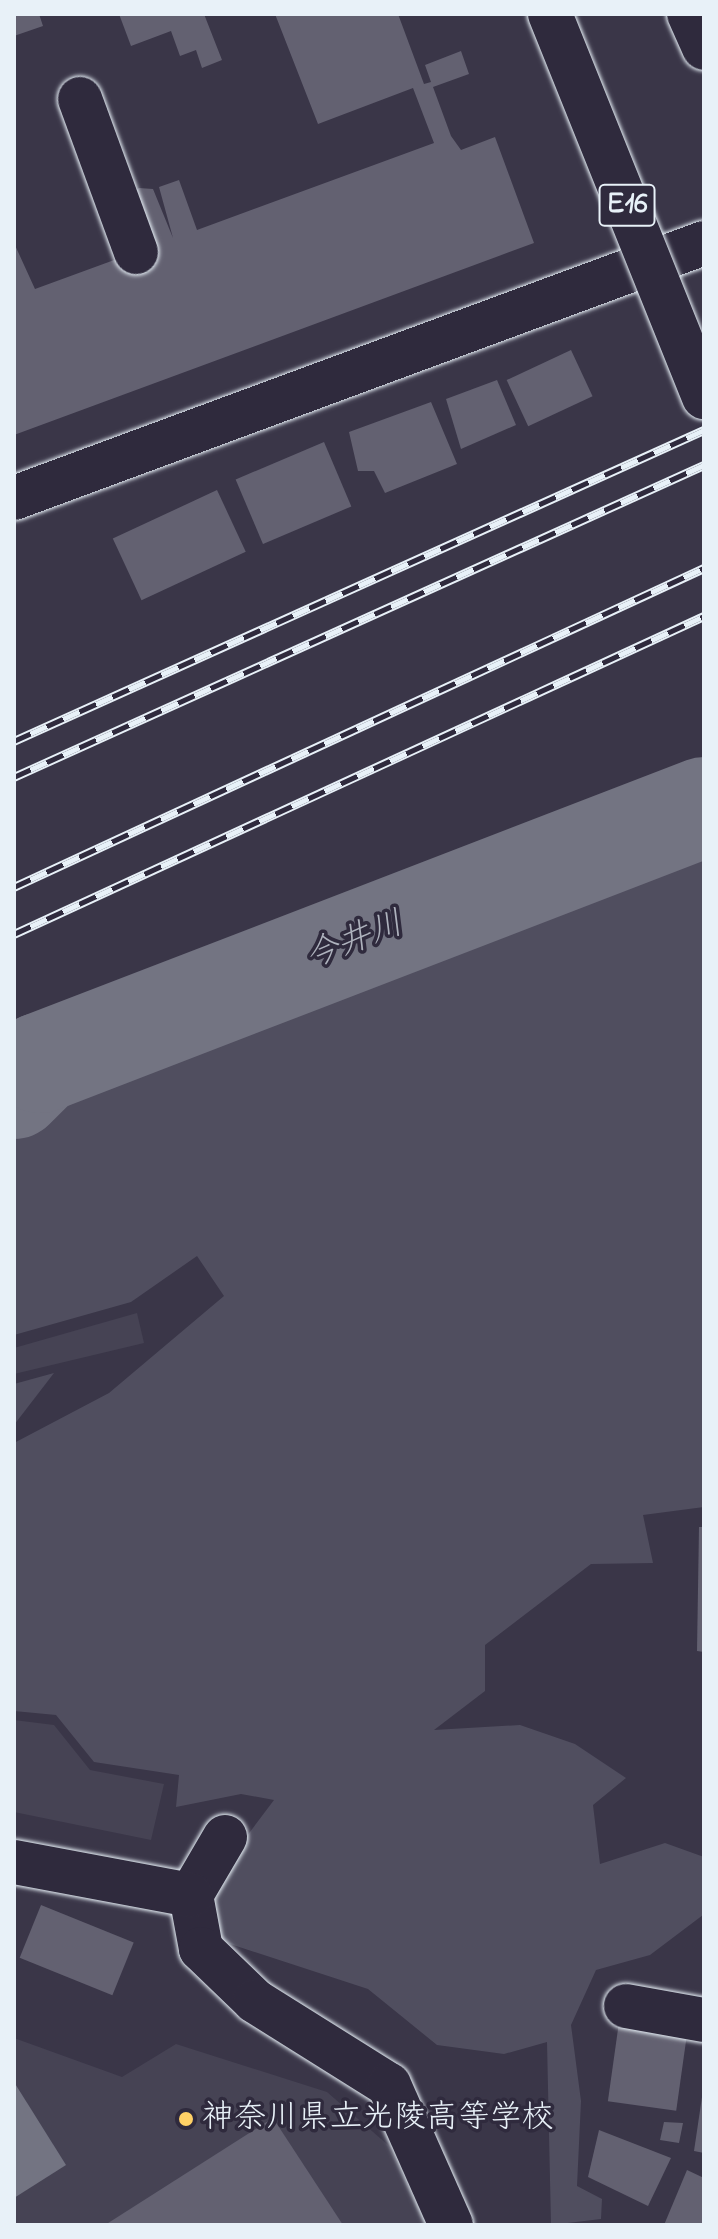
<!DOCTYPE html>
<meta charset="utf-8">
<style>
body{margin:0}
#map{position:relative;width:718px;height:2239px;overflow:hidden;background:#3a3648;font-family:"Indie Flower","Klee One",sans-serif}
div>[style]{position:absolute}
.built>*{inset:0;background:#464354}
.green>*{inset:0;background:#504e5f}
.water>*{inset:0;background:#737482}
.river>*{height:100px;margin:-50px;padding:0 50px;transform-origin:50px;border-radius:50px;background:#737482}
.building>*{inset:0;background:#636171;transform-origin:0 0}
.roads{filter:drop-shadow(0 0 2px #e8f1f8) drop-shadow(0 0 2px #e8f1f8)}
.minor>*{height:44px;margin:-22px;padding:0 22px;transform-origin:22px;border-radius:22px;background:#2f2a3d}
.highway>*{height:44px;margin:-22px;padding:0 22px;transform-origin:22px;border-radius:22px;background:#2f2a3d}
.rail>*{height:9px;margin-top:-4.5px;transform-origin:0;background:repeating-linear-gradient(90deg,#2f2a3d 0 18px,#e8f1f8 0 36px);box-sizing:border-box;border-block:2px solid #e8f1f8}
.bridges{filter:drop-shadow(0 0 2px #e8f1f8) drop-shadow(0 0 2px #e8f1f8)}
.highway-bridge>*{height:44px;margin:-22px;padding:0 22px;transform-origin:22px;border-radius:22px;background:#2f2a3d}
.dots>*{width:22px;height:22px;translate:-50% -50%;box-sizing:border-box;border:4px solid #2f2a3d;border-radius:50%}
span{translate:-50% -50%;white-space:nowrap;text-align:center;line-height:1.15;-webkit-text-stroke:7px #2f2a3d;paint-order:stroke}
.shield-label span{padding:2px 6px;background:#2f2a3d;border:2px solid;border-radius:6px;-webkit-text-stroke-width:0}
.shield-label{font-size:30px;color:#e8f1f8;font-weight:700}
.poi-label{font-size:32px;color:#e8f1f8}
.left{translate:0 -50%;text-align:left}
.water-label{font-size:34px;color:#aeb2bd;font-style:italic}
.frame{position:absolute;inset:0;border:16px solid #e8f1f8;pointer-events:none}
</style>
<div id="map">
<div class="built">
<div style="clip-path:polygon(137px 1313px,144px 1343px,14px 1374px,14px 1348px)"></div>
<div style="clip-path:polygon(14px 1720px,54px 1725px,90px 1770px,164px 1784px,151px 1840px,14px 1812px)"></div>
<div style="clip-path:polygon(14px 2038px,122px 2077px,176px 2044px,327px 2092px,388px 2145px,427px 2225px,14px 2225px)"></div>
</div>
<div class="green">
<div style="clip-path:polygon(704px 760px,704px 1507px,643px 1515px,653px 1563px,591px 1564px,485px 1645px,485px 1691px,434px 1730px,520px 1725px,575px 1744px,626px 1778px,593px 1805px,600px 1864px,665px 1843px,704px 1857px,703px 1915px,650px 1955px,596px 1970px,571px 2025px,581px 2101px,577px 2186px,602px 2199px,601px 2219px,551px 2225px,547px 2042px,504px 2054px,437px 2045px,368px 1989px,218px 1940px,213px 1908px,225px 1865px,274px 1800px,241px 1794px,176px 1807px,179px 1775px,94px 1762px,56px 1715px,14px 1711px,14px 1443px,109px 1393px,224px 1296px,197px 1256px,131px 1302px,14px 1335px,14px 1065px)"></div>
<div style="clip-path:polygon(54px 1373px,14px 1425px,14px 1384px)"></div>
</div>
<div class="water">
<div style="clip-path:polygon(14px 2082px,66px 2165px,14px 2198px)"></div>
</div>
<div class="river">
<div style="left:14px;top:1089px;width:37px;rotate:-45deg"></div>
<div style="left:40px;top:1063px;width:712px;rotate:-21.08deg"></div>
</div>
<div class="building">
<div style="clip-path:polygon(14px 14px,39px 14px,43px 26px,14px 36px)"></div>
<div style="clip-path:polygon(119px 14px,204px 14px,222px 60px,202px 68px,196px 50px,180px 56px,171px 31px,131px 46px)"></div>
<div style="clip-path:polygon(275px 14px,398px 14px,424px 84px,431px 82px,425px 65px,461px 51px,469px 74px,433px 87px,451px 136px,461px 150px,495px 137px,534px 243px,14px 435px,14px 243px,35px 289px,147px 248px,133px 192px,139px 188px,153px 189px,173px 238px,159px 187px,179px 180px,197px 230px,434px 143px,413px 88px,318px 124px)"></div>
<div style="left:571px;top:350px;width:51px;height:71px;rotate:65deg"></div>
<div style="clip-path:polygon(497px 380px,516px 425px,461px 449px,446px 399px)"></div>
<div style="clip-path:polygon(431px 402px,457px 464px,385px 493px,374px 471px,358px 471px,349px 432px)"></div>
<div style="left:324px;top:442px;width:70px;height:96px;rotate:67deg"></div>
<div style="left:217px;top:490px;width:68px;height:115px;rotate:65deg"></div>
<div style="clip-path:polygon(699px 1527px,704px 1527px,704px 1652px,697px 1651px)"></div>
<div style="left:41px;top:1905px;width:100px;height:57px;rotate:22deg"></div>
<div style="left:619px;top:2022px;width:69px;height:80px;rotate:8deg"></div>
<div style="clip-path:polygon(702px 2097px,704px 2097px,704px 2153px,694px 2151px)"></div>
<div style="clip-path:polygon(273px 2118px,343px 2225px,105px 2225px)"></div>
<div style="clip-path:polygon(664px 2122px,683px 2123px,679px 2143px,660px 2140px)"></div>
<div style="clip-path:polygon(599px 2130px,671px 2158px,648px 2206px,588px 2177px)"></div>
<div style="clip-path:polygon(687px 2170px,704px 2178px,704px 2225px,664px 2225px)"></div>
</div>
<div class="roads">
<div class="minor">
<div style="left:80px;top:99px;width:163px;rotate:69.9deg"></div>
<div style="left:14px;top:498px;width:736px;rotate:-20.28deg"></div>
<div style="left:225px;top:1837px;width:67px;rotate:120.4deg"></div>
<div style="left:191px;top:1895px;width:55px;rotate:79.5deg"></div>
<div style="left:201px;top:1949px;width:75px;rotate:43.9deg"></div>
<div style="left:255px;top:2001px;width:158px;rotate:32.1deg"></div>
<div style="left:389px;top:2085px;width:153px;rotate:66.1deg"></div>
<div style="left:14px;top:1862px;width:180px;rotate:10.6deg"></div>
<div style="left:626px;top:2006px;width:79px;rotate:10.2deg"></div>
</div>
<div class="highway">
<div style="left:689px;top:14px;width:37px;rotate:66deg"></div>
</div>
</div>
<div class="rail">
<div style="left:14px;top:741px;width:757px;rotate:-24.26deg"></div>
<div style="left:14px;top:777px;width:757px;rotate:-24.33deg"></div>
<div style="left:14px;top:887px;width:760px;rotate:-24.81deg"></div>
<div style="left:14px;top:934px;width:760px;rotate:-24.74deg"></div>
</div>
<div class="bridges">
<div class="highway-bridge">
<div style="left:550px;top:14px;width:413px;rotate:68.1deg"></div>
</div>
</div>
<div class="dots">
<div style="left:186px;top:2119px;background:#ffd166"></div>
</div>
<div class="shield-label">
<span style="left:627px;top:205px">E16</span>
</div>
<div class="poi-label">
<span class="left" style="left:202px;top:2119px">神奈川県立光陵高等学校</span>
</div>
<div class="water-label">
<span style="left:355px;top:942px;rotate:-21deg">今井川</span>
</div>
<div class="frame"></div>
</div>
